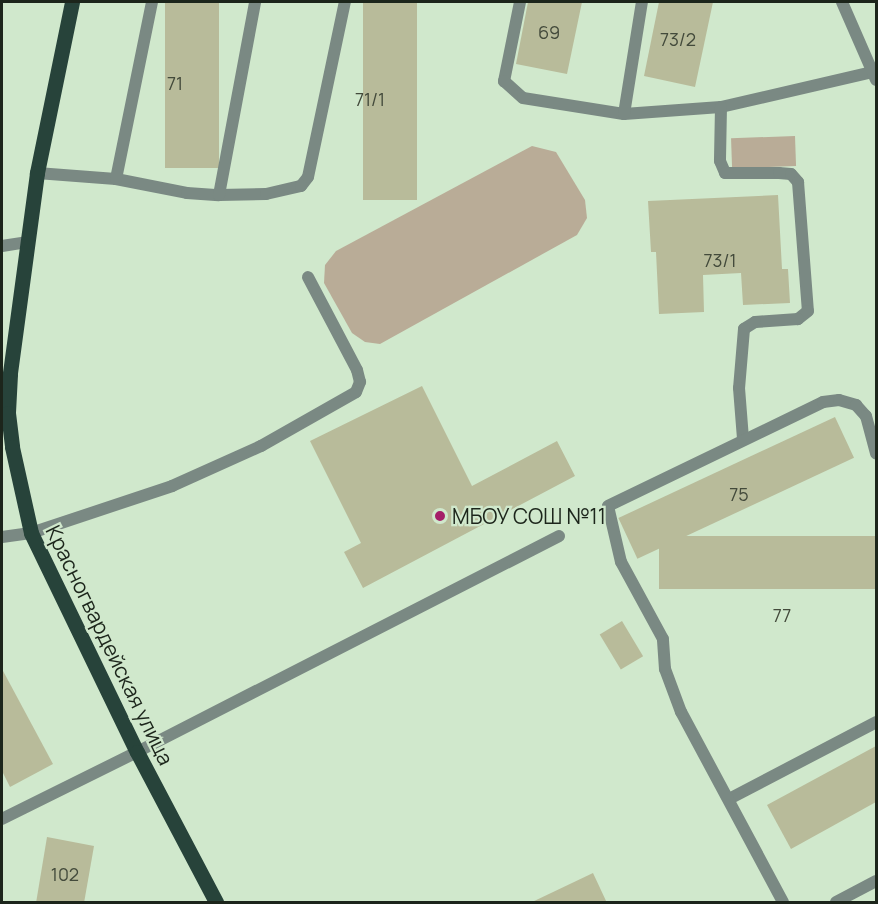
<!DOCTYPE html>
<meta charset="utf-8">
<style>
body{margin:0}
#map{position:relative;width:878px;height:904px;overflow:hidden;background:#d0e8cc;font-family:Manrope,sans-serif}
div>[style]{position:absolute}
.green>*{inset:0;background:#b9ac97;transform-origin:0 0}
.building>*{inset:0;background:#b8bb9a;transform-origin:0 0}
.lane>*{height:12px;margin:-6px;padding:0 6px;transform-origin:6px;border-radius:6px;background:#7a8983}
.street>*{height:12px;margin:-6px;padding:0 6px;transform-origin:6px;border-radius:6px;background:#7a8983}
.primary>*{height:15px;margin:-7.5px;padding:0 7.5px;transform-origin:7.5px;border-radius:7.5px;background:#27433a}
.dots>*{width:16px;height:16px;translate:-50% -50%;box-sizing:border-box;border:3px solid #d0e8cc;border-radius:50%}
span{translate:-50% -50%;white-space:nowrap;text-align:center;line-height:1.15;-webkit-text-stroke:4.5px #d0e8cc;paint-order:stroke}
.number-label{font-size:18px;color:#434a3b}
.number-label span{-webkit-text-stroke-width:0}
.poi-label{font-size:21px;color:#1c251b}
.left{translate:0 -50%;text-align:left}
.street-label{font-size:21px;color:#1c251b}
.frame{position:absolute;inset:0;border:3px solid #1c251b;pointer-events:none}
</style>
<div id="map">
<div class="green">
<div style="left:795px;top:136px;width:30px;height:64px;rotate:88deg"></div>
<div style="clip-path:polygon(532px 146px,556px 152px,585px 200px,587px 218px,577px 235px,380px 344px,365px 342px,352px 333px,324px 283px,325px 265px,336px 251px)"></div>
</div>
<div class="building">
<div style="left:165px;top:2px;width:54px;height:166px"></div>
<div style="left:363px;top:2px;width:54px;height:198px"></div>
<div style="clip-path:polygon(528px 2px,582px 2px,567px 74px,516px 64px)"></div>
<div style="clip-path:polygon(659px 2px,713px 2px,695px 87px,644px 76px)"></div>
<div style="clip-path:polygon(778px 195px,782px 269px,788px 269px,790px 303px,743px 305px,741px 273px,703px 275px,704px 312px,659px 314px,656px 252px,651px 252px,648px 201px)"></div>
<div style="clip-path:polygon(422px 386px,472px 486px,557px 441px,575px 476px,363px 588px,344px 552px,361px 543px,310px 441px)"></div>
<div style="left:835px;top:417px;width:45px;height:239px;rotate:65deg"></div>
<div style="left:876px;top:536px;width:53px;height:217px;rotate:90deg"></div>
<div style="left:622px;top:621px;width:41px;height:26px;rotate:59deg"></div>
<div style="clip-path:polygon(2px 669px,53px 764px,10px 787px,2px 771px)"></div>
<div style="clip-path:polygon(876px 746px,876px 802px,791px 849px,767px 805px)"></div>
<div style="clip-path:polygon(47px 837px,94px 846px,84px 903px,36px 903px)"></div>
<div style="clip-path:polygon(593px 873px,607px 903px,530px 903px)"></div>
</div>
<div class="lane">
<div style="left:520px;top:2px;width:81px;rotate:101.4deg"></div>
<div style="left:504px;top:81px;width:25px;rotate:42deg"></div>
<div style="left:523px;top:98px;width:102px;rotate:9deg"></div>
<div style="left:624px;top:114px;width:97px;rotate:-4.1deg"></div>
<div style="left:721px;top:107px;width:156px;rotate:-13deg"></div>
<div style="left:721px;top:107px;width:54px;rotate:91.1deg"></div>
<div style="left:720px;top:161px;width:13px;rotate:67deg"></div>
<div style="left:725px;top:173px;width:54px"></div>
<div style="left:779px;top:173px;width:12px;rotate:5deg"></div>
<div style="left:791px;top:174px;width:11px;rotate:49deg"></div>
<div style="left:798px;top:182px;width:129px;rotate:85.6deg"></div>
<div style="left:808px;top:311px;width:13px;rotate:141deg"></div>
<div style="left:798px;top:319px;width:43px;rotate:176deg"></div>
<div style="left:755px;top:322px;width:13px;rotate:148deg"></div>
<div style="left:744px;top:329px;width:59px;rotate:94.8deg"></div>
<div style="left:739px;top:388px;width:51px;rotate:85.5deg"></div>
<div style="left:624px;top:114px;width:113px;rotate:-80.9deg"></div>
<div style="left:37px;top:173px;width:79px;rotate:4.3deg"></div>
<div style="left:116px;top:179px;width:72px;rotate:11.2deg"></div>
<div style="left:187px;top:193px;width:32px;rotate:4deg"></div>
<div style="left:219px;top:195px;width:47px;rotate:-1.2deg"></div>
<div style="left:266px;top:194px;width:36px;rotate:-13deg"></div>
<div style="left:301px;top:186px;width:11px;rotate:-52deg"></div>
<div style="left:308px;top:177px;width:179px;rotate:-78.1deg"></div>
<div style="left:116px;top:179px;width:181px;rotate:-78.5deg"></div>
<div style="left:219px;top:195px;width:196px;rotate:-79.4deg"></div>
<div style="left:2px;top:246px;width:25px;rotate:-9deg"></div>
<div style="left:2px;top:537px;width:29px;rotate:-8deg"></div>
<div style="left:31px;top:533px;width:149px;rotate:-18.4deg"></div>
<div style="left:172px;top:486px;width:98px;rotate:-24.2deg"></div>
<div style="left:261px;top:446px;width:109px;rotate:-29.6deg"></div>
<div style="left:356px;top:392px;width:11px;rotate:-68deg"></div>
<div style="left:360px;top:382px;width:12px;rotate:-104deg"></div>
<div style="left:357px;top:370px;width:105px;rotate:-117.8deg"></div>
<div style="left:137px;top:752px;width:474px;rotate:-27.1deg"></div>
<div style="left:729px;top:799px;width:166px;rotate:-27.6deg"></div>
<div style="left:783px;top:902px;width:216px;rotate:-118.2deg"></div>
<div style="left:681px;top:712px;width:46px;rotate:-110.4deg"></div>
<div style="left:665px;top:669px;width:30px;rotate:-94deg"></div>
<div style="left:663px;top:639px;width:88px;rotate:-118.6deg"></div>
<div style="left:621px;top:562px;width:57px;rotate:-103.1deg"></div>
<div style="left:608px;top:506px;width:239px;rotate:-25.8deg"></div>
<div style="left:823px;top:402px;width:16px;rotate:-7deg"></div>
<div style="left:839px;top:400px;width:18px;rotate:16deg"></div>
<div style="left:856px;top:405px;width:15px;rotate:48deg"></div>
<div style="left:866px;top:416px;width:39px;rotate:75deg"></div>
<div style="left:836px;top:902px;width:45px;rotate:-27.7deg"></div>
</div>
<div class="street">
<div style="left:842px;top:2px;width:85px;rotate:66.4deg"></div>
<div style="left:2px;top:819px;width:151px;rotate:-26.4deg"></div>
</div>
<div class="primary">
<div style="left:72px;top:2px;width:175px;rotate:101.6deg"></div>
<div style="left:37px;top:173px;width:203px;rotate:97.7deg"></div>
<div style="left:10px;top:374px;width:39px;rotate:93deg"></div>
<div style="left:8px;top:413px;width:34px;rotate:83deg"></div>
<div style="left:12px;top:447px;width:88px;rotate:77.5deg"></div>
<div style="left:31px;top:533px;width:243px;rotate:64.2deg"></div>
<div style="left:137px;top:752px;width:170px;rotate:62.2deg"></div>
</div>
<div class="dots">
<div style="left:440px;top:516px;background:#a51f69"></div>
</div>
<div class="number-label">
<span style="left:549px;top:32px">69</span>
<span style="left:678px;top:39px">73/2</span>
<span style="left:175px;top:83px">71</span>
<span style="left:370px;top:99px">71/1</span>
<span style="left:720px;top:260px">73/1</span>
<span style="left:739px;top:494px">75</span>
<span style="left:782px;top:615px">77</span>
<span style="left:65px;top:874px">102</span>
</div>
<div class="poi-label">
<span class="left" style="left:452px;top:516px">МБОУ СОШ №11</span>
</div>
<div class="street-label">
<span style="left:110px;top:645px;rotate:64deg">Красногвардейская улица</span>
</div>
<div class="frame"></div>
</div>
